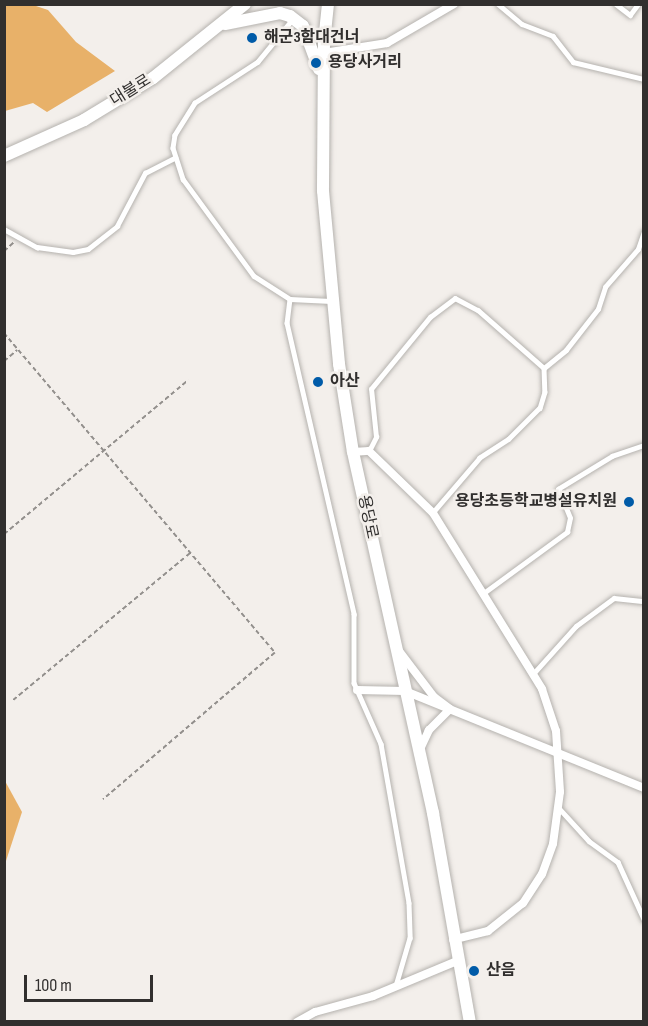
<!DOCTYPE html>
<meta charset="utf-8">
<style>
body{margin:0}
#map{position:relative;width:648px;height:1026px;overflow:hidden;background:#f3efeb;font-family:"Sofia Sans Condensed","Noto Sans KR",sans-serif}
div>[style]{position:absolute}
.green>*{inset:0;background:#e8b169}
.path>*{height:1.5px;margin-top:-0.75px;transform-origin:0;background:repeating-linear-gradient(90deg,#928f8c 0 4.5px,transparent 0 7.5px)}
.roads{filter:drop-shadow(0 0 2px #b5b2ae) drop-shadow(0 0 2px #b5b2ae)}
.lane>*{height:4.5px;margin:-2.25px;padding:0 2.25px;transform-origin:2.25px;border-radius:2.25px;background:#fff}
.street>*{height:8px;margin:-4px;padding:0 4px;transform-origin:4px;border-radius:4px;background:#fff}
.secondary>*{height:12px;margin:-6px;padding:0 6px;transform-origin:6px;border-radius:6px;background:#fff}
.dots>*{width:16px;height:16px;translate:-50% -50%;box-sizing:border-box;border:3px solid #f3efeb;border-radius:50%}
span{translate:-50% -50%;white-space:nowrap;text-align:center;line-height:1.15;-webkit-text-stroke:5px #f3efeb;paint-order:stroke}
.poi-label{font-size:16px;color:#312f2e;font-weight:700}
.left{translate:0 -50%;text-align:left}
.right{translate:-100% -50%;text-align:right}
.street-label{font-size:16px;color:#312f2e}
.frame{position:absolute;inset:0;border:6px solid #312f2e;pointer-events:none}
.scale{position:absolute;left:24px;top:975px;width:129px;height:27px;box-sizing:border-box;border:3px solid #312f2e;border-top:0;padding-left:8px;font-size:18px;line-height:21px;white-space:nowrap;color:#312f2e;-webkit-text-stroke:4px #f3efeb;paint-order:stroke}
</style>
<div id="map">
<div class="green">
<div style="clip-path:polygon(5px 4px,33px 5px,48px 10px,76px 42px,115px 71px,47px 112px,33px 103px,5px 111px)"></div>
<div style="clip-path:polygon(5px 781px,22px 812px,5px 864px)"></div>
</div>
<div class="path">
<div style="left:4px;top:251px;width:13px;rotate:-42deg"></div>
<div style="left:4px;top:333px;width:419px;rotate:49.7deg"></div>
<div style="left:275px;top:653px;width:226px;rotate:139.5deg"></div>
<div style="left:4px;top:361px;width:17px;rotate:-40deg"></div>
<div style="left:4px;top:534px;width:240px;rotate:-39.9deg"></div>
<div style="left:13px;top:700px;width:230px;rotate:-39.7deg"></div>
</div>
<div class="roads">
<div class="lane">
<div style="left:498px;top:4px;width:31px;rotate:40deg"></div>
<div style="left:522px;top:24px;width:33px;rotate:21deg"></div>
<div style="left:553px;top:36px;width:33px;rotate:52deg"></div>
<div style="left:573px;top:62px;width:73px;rotate:13.5deg"></div>
<div style="left:616px;top:4px;width:18px;rotate:38deg"></div>
<div style="left:630px;top:15px;width:14px;rotate:-54deg"></div>
<div style="left:290px;top:23px;width:50px;rotate:129.4deg"></div>
<div style="left:258px;top:62px;width:75px;rotate:146.9deg"></div>
<div style="left:195px;top:103px;width:38px;rotate:122deg"></div>
<div style="left:175px;top:135px;width:13px;rotate:99deg"></div>
<div style="left:173px;top:148px;width:33px;rotate:72deg"></div>
<div style="left:183px;top:179px;width:120px;rotate:53.8deg"></div>
<div style="left:254px;top:276px;width:43px;rotate:32.6deg"></div>
<div style="left:290px;top:299px;width:41px;rotate:2.8deg"></div>
<div style="left:4px;top:229px;width:38px;rotate:29deg"></div>
<div style="left:37px;top:247px;width:36px;rotate:8deg"></div>
<div style="left:73px;top:252px;width:15px;rotate:-11deg"></div>
<div style="left:88px;top:249px;width:37px;rotate:-38deg"></div>
<div style="left:117px;top:226px;width:60px;rotate:-62.2deg"></div>
<div style="left:145px;top:173px;width:34px;rotate:-27deg"></div>
<div style="left:290px;top:299px;width:24px;rotate:97deg"></div>
<div style="left:287px;top:323px;width:299px;rotate:77deg"></div>
<div style="left:354px;top:614px;width:69px;rotate:90deg"></div>
<div style="left:354px;top:683px;width:67px;rotate:66.1deg"></div>
<div style="left:381px;top:744px;width:161px;rotate:80deg"></div>
<div style="left:409px;top:903px;width:35px;rotate:88deg"></div>
<div style="left:410px;top:938px;width:50px;rotate:106.3deg"></div>
<div style="left:544px;top:368px;width:28px;rotate:-39deg"></div>
<div style="left:566px;top:350px;width:52px;rotate:-52deg"></div>
<div style="left:598px;top:309px;width:23px;rotate:-72deg"></div>
<div style="left:605px;top:287px;width:50px;rotate:-49deg"></div>
<div style="left:638px;top:249px;width:18px;rotate:-71deg"></div>
<div style="left:369px;top:451px;width:16px;rotate:-63deg"></div>
<div style="left:376px;top:437px;width:48px;rotate:-95.9deg"></div>
<div style="left:371px;top:389px;width:93px;rotate:-50.7deg"></div>
<div style="left:430px;top:317px;width:31px;rotate:-37deg"></div>
<div style="left:455px;top:298px;width:26px;rotate:28deg"></div>
<div style="left:478px;top:310px;width:88px;rotate:41.3deg"></div>
<div style="left:544px;top:368px;width:24px;rotate:88deg"></div>
<div style="left:545px;top:392px;width:17px;rotate:107deg"></div>
<div style="left:540px;top:408px;width:44px;rotate:135deg"></div>
<div style="left:509px;top:439px;width:35px;rotate:147deg"></div>
<div style="left:480px;top:458px;width:72px;rotate:130.5deg"></div>
<div style="left:485px;top:592px;width:102px;rotate:-36.2deg"></div>
<div style="left:567px;top:532px;width:14px;rotate:-78deg"></div>
<div style="left:570px;top:518px;width:31px;rotate:-112deg"></div>
<div style="left:558px;top:489px;width:63px;rotate:-31.4deg"></div>
<div style="left:612px;top:456px;width:34px;rotate:-19deg"></div>
<div style="left:533px;top:674px;width:64px;rotate:-48.1deg"></div>
<div style="left:576px;top:626px;width:47px;rotate:-36.4deg"></div>
<div style="left:614px;top:598px;width:30px;rotate:6deg"></div>
<div style="left:558px;top:807px;width:46px;rotate:47.6deg"></div>
<div style="left:589px;top:841px;width:36px;rotate:36deg"></div>
<div style="left:618px;top:862px;width:63px;rotate:65.5deg"></div>
</div>
<div class="street">
<div style="left:324px;top:53px;width:64px;rotate:-9deg"></div>
<div style="left:387px;top:43px;width:78px;rotate:-30.2deg"></div>
<div style="left:353px;top:452px;width:16px;rotate:-4deg"></div>
<div style="left:369px;top:451px;width:89px;rotate:44.1deg"></div>
<div style="left:433px;top:513px;width:207px;rotate:58.2deg"></div>
<div style="left:542px;top:689px;width:44px;rotate:71.6deg"></div>
<div style="left:556px;top:731px;width:61px;rotate:86.2deg"></div>
<div style="left:560px;top:792px;width:52px;rotate:97.7deg"></div>
<div style="left:553px;top:844px;width:32px;rotate:110deg"></div>
<div style="left:542px;top:874px;width:35px;rotate:123deg"></div>
<div style="left:523px;top:903px;width:45px;rotate:141.3deg"></div>
<div style="left:488px;top:931px;width:36px;rotate:166deg"></div>
<div style="left:399px;top:651px;width:58px;rotate:52.7deg"></div>
<div style="left:434px;top:697px;width:20px;rotate:37deg"></div>
<div style="left:450px;top:709px;width:30px;rotate:135deg"></div>
<div style="left:429px;top:730px;width:23px;rotate:115deg"></div>
<div style="left:357px;top:690px;width:48px;rotate:1.2deg"></div>
<div style="left:405px;top:691px;width:258px;rotate:22.1deg"></div>
<div style="left:297px;top:1022px;width:21px;rotate:-29deg"></div>
<div style="left:315px;top:1012px;width:60px;rotate:-15.4deg"></div>
<div style="left:373px;top:996px;width:91px;rotate:-22.6deg"></div>
</div>
<div class="secondary">
<div style="left:328px;top:4px;width:39px;rotate:96deg"></div>
<div style="left:324px;top:43px;width:148px;rotate:90.4deg"></div>
<div style="left:323px;top:191px;width:174px;rotate:84.7deg"></div>
<div style="left:339px;top:364px;width:89px;rotate:81deg"></div>
<div style="left:353px;top:452px;width:370px;rotate:77.5deg"></div>
<div style="left:433px;top:813px;width:212px;rotate:80deg"></div>
<div style="left:225px;top:24px;width:56px;rotate:-11.3deg"></div>
<div style="left:280px;top:13px;width:10px;rotate:17deg"></div>
<div style="left:290px;top:16px;width:16px;rotate:38deg"></div>
<div style="left:303px;top:26px;width:46px;rotate:69.6deg"></div>
<div style="left:4px;top:156px;width:88px;rotate:-24.2deg"></div>
<div style="left:84px;top:120px;width:81px;rotate:-31.3deg"></div>
<div style="left:153px;top:78px;width:118px;rotate:-38.8deg"></div>
</div>
</div>
<div class="dots">
<div style="left:252px;top:38px;background:#005ba8"></div>
<div style="left:316px;top:63px;background:#005ba8"></div>
<div style="left:318px;top:382px;background:#005ba8"></div>
<div style="left:629px;top:502px;background:#005ba8"></div>
<div style="left:474px;top:971px;background:#005ba8"></div>
</div>
<div class="poi-label">
<span class="left" style="left:264px;top:38px">해군3함대건너</span>
<span class="left" style="left:328px;top:63px">용당사거리</span>
<span class="left" style="left:330px;top:382px">아산</span>
<span class="right" style="left:617px;top:502px">용당초등학교병설유치원</span>
<span class="left" style="left:486px;top:971px">산음</span>
</div>
<div class="street-label">
<span style="left:131px;top:91px;rotate:-32deg">대불로</span>
<span style="left:367px;top:517px;rotate:78deg">용당로</span>
</div>
<div class="frame"></div>
<div class="scale">100 m</div>
</div>
